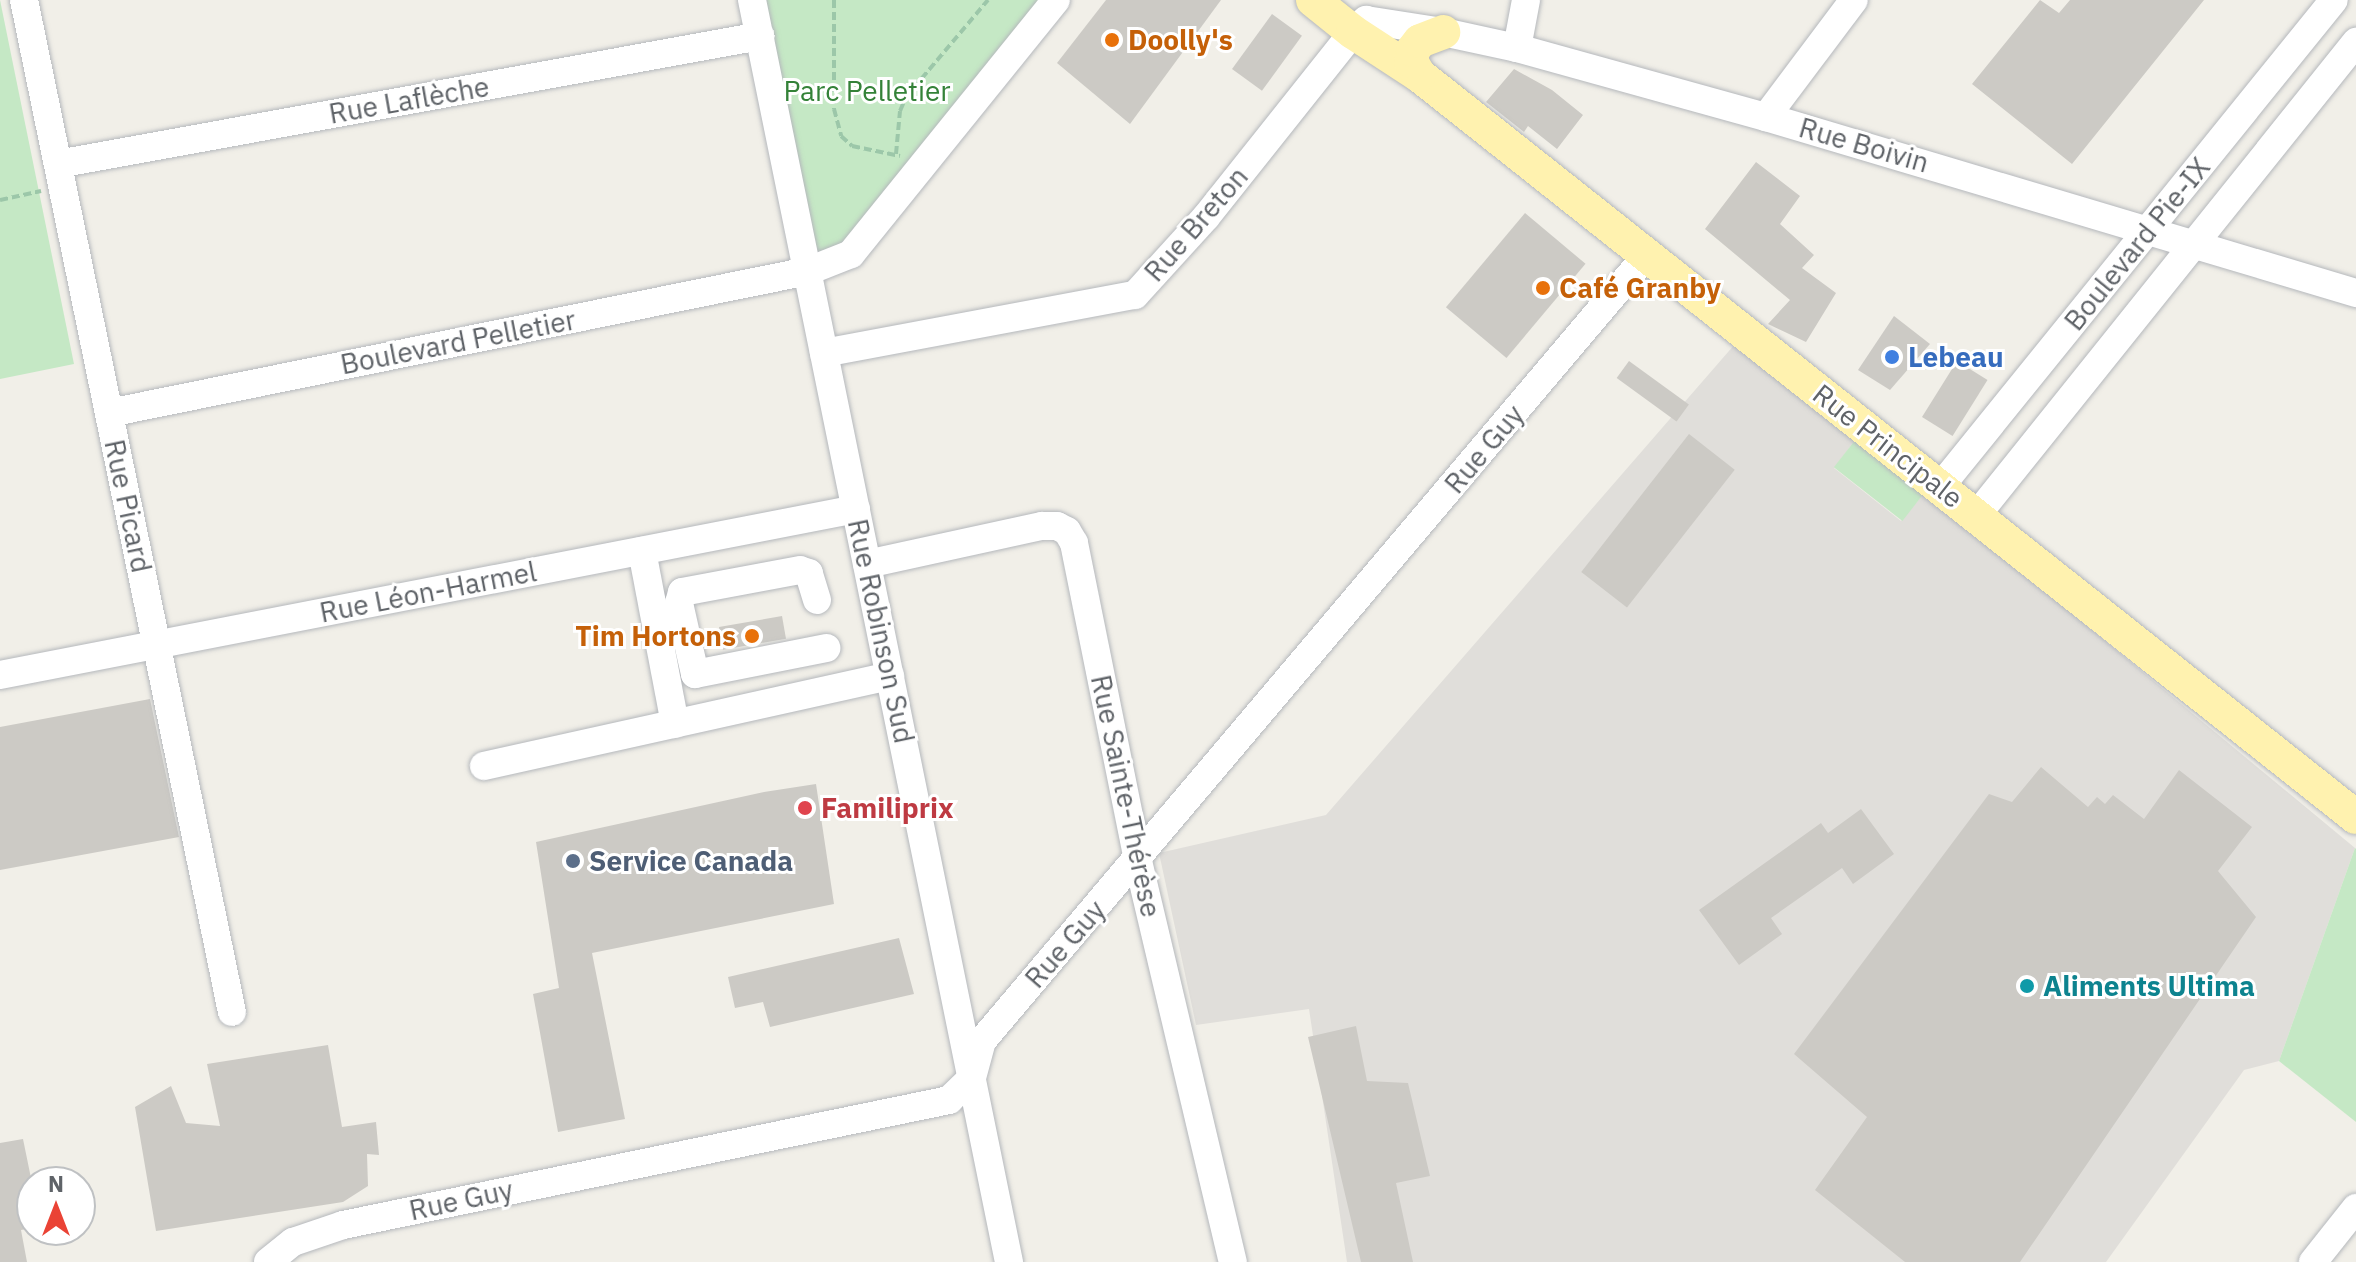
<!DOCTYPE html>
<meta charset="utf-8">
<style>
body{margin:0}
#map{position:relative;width:2356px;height:1262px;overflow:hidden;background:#f1efe8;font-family:"IBM Plex Sans",sans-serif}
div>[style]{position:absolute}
.industrial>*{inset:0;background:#e0deda}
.green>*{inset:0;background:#c5e8c5;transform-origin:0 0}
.building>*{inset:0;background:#cccac5;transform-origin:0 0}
.path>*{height:4px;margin-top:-2px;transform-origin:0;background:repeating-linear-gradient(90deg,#9cc7a9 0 8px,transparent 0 12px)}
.roads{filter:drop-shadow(0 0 2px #b5b8bc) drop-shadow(0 0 2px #b5b8bc)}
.minor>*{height:28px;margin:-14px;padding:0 14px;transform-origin:14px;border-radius:14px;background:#fff}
.major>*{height:34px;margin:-17px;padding:0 17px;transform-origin:17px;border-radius:17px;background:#fff2af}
.dots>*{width:22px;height:22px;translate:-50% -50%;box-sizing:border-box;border:4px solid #fff;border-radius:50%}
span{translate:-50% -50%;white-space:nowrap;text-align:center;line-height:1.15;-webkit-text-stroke:6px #fff;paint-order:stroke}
.food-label{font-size:28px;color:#c56008;font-weight:700}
.left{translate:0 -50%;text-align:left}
.right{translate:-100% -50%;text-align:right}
.park-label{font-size:28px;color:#348238}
.street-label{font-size:28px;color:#5f6368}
.shop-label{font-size:28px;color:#366cbe;font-weight:700}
.health-label{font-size:28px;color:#be3a42;font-weight:700}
.service-label{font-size:28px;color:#4e5e75;font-weight:700}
.culture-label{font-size:28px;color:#0d838f;font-weight:700}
.north{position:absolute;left:16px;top:1166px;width:80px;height:80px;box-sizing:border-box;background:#fff;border:2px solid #bfc1c3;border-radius:50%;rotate:0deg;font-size:22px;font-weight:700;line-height:32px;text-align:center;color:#5f6368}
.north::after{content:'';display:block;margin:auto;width:28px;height:36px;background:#ea4335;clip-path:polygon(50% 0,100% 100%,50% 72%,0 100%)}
</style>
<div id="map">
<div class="industrial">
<div style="clip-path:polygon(1735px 344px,1856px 439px,1834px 468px,1901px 521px,1925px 492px,2355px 848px,2279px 1061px,2244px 1070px,2106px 1262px,1347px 1262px,1309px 1009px,1196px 1025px,1159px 853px,1326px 815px)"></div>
</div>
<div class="green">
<div style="clip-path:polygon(0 0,74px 364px,0 379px)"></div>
<div style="clip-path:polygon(757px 0,1056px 0,851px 254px,808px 271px)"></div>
<div style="left:1856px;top:439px;width:87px;height:36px;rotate:38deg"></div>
<div style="clip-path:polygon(2355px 848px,2356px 849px,2356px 1122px,2279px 1061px)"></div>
</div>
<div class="building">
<div style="clip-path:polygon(1106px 0,1221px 0,1130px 124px,1057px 63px)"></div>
<div style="clip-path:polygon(2040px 0,2059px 13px,2070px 0,2204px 0,2072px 164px,1972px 84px)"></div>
<div style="left:1272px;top:14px;width:37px;height:68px;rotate:36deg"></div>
<div style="clip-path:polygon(1514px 69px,1552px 90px,1583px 115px,1557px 149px,1528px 126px,1524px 132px,1486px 102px)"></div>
<div style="clip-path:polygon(1756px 162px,1800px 196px,1780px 224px,1814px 255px,1802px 268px,1836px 293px,1806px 342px,1768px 324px,1790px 300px,1705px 229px)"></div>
<div style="left:1525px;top:213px;width:79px;height:123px;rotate:40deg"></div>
<div style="clip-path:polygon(1894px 316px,1930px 344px,1890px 390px,1858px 370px)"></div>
<div style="left:1629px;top:361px;width:74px;height:21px;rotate:36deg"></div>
<div style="left:1957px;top:361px;width:36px;height:66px;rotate:32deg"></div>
<div style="left:1689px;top:434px;width:58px;height:175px;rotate:38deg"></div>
<div style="left:782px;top:616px;width:23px;height:64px;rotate:80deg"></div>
<div style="clip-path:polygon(150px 699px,179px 837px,0 870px,0 727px)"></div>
<div style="clip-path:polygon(2041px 767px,2088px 807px,2097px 797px,2105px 804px,2113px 795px,2144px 819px,2179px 770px,2252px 827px,2218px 871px,2256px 917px,2020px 1262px,1905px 1262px,1815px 1190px,1867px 1117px,1794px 1054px,1989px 794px,2012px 802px)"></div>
<div style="clip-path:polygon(816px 784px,834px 904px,592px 953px,625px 1119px,558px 1132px,533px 994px,559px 988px,536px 842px,764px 792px)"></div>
<div style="clip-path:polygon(1861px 809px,1894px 854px,1853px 884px,1842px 868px,1771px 918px,1782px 934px,1739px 965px,1699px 910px,1821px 823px,1828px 833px)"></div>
<div style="clip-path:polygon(899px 938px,914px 994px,770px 1027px,763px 1002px,735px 1008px,728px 977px)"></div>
<div style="clip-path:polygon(1356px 1026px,1367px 1081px,1408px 1083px,1430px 1176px,1396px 1183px,1413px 1262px,1361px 1262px,1308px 1037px)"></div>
<div style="clip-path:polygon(328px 1045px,342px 1127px,376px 1122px,379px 1155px,367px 1154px,368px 1186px,343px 1202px,156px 1231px,135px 1107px,171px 1086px,186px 1123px,220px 1126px,207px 1064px)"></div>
<div style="clip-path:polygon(23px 1139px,32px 1183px,32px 1228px,21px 1230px,27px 1262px,0 1262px,0 1143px)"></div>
</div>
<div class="path">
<div style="left:834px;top:0;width:109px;rotate:90deg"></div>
<div style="left:834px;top:109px;width:28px;rotate:75deg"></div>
<div style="left:841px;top:136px;width:15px;rotate:42deg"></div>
<div style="left:852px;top:146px;width:49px;rotate:11.8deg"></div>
<div style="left:896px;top:154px;width:43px;rotate:-84.7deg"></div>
<div style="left:900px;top:111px;width:15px;rotate:-67deg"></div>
<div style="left:906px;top:97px;width:127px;rotate:-49.8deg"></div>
<div style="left:0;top:200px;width:42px;rotate:-12.4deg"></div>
</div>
<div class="roads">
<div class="minor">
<div style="left:24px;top:0;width:1033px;rotate:78.39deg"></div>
<div style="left:752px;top:0;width:1288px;rotate:78.49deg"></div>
<div style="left:1517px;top:48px;width:49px;rotate:-79.4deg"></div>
<div style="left:1766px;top:117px;width:146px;rotate:-53.1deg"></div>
<div style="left:58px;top:164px;width:714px;rotate:-10.33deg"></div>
<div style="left:824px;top:353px;width:316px;rotate:-10.6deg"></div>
<div style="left:1135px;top:295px;width:105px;rotate:-47.7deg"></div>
<div style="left:1206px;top:217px;width:236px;rotate:-51.5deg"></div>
<div style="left:1353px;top:32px;width:18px;rotate:-43deg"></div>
<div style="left:1366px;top:20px;width:78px;rotate:8.9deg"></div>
<div style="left:1443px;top:32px;width:76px;rotate:12.2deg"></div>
<div style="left:1517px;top:48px;width:258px;rotate:15.5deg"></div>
<div style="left:1766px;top:117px;width:616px;rotate:16.61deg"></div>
<div style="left:109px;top:413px;width:713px;rotate:-11.48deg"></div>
<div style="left:808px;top:271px;width:46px;rotate:-21.6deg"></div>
<div style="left:851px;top:254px;width:326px;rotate:-51.1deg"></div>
<div style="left:1940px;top:487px;width:626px;rotate:-51.03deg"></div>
<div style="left:1976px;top:516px;width:608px;rotate:-51.28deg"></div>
<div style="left:642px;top:551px;width:176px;rotate:79.2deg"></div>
<div style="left:867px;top:564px;width:179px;rotate:-12.3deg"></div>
<div style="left:1042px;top:526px;width:15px"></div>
<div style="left:1057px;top:526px;width:11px;rotate:27deg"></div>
<div style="left:1067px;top:531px;width:14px;rotate:60deg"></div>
<div style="left:1074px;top:543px;width:324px;rotate:78.6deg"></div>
<div style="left:1138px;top:861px;width:412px;rotate:76.7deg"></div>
<div style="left:817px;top:600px;width:28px;rotate:-107deg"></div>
<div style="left:809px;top:573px;width:9px;rotate:-162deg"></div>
<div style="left:800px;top:570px;width:120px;rotate:169.4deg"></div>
<div style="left:682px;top:592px;width:11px;rotate:105deg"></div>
<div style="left:679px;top:603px;width:73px;rotate:77.3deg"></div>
<div style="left:695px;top:674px;width:134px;rotate:-11.2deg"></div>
<div style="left:0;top:675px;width:872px;rotate:-10.97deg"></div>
<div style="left:484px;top:766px;width:416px;rotate:-12.5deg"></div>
<div style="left:268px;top:1262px;width:32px;rotate:-39deg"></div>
<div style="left:293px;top:1242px;width:53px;rotate:-18.8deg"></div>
<div style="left:343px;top:1225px;width:619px;rotate:-11.65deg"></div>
<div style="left:949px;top:1100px;width:32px;rotate:-44deg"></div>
<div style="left:972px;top:1078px;width:38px;rotate:-75deg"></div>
<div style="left:982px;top:1041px;width:1030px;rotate:-49.77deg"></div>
<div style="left:2313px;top:1262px;width:69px;rotate:-51.5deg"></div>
</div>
<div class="major">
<div style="left:1313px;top:0;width:51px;rotate:38.7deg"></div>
<div style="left:1353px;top:32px;width:79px;rotate:33.1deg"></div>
<div style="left:1419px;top:75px;width:1195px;rotate:38.38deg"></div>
<div style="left:1419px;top:75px;width:16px;rotate:-120deg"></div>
<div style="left:1411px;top:61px;width:11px;rotate:-80deg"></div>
<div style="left:1413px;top:50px;width:11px;rotate:-52deg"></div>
<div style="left:1420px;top:41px;width:25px;rotate:-21deg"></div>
</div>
</div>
<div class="dots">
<div style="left:1112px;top:40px;background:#e8710a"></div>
<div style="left:1543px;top:288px;background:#e8710a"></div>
<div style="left:1892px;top:357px;background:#3f7fe0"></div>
<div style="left:752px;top:636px;background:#e8710a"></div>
<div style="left:805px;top:808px;background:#e0444e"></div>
<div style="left:573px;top:861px;background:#5c6f8a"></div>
<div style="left:2027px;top:986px;background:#0f9aa8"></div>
</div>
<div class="food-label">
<span class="left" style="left:1128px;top:40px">Doolly's</span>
<span class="left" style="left:1559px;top:288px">Café Granby</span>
<span class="right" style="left:736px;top:636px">Tim Hortons</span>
</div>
<div class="park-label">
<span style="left:867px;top:91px">Parc Pelletier</span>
</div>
<div class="street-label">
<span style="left:409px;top:100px;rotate:-10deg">Rue Laflèche</span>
<span style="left:1864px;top:145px;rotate:16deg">Rue Boivin</span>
<span style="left:1196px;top:224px;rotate:-49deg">Rue Breton</span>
<span style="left:2137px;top:244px;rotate:-51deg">Boulevard Pie-IX</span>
<span style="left:458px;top:342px;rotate:-11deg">Boulevard Pelletier</span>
<span style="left:1888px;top:446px;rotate:38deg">Rue Principale</span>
<span style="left:1484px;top:449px;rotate:-50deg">Rue Guy</span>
<span style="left:128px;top:506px;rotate:78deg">Rue Picard</span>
<span style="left:428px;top:592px;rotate:-11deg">Rue Léon-Harmel</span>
<span style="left:881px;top:631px;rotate:78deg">Rue Robinson Sud</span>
<span style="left:1126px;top:796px;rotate:78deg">Rue Sainte-Thérèse</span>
<span style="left:1065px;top:944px;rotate:-49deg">Rue Guy</span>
<span style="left:461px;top:1200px;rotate:-12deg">Rue Guy</span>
</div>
<div class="shop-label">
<span class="left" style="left:1908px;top:357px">Lebeau</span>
</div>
<div class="health-label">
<span class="left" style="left:821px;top:808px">Familiprix</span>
</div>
<div class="service-label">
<span class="left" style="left:589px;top:861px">Service Canada</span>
</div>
<div class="culture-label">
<span class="left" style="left:2043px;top:986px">Aliments Ultima</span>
</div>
<div class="north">N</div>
</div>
